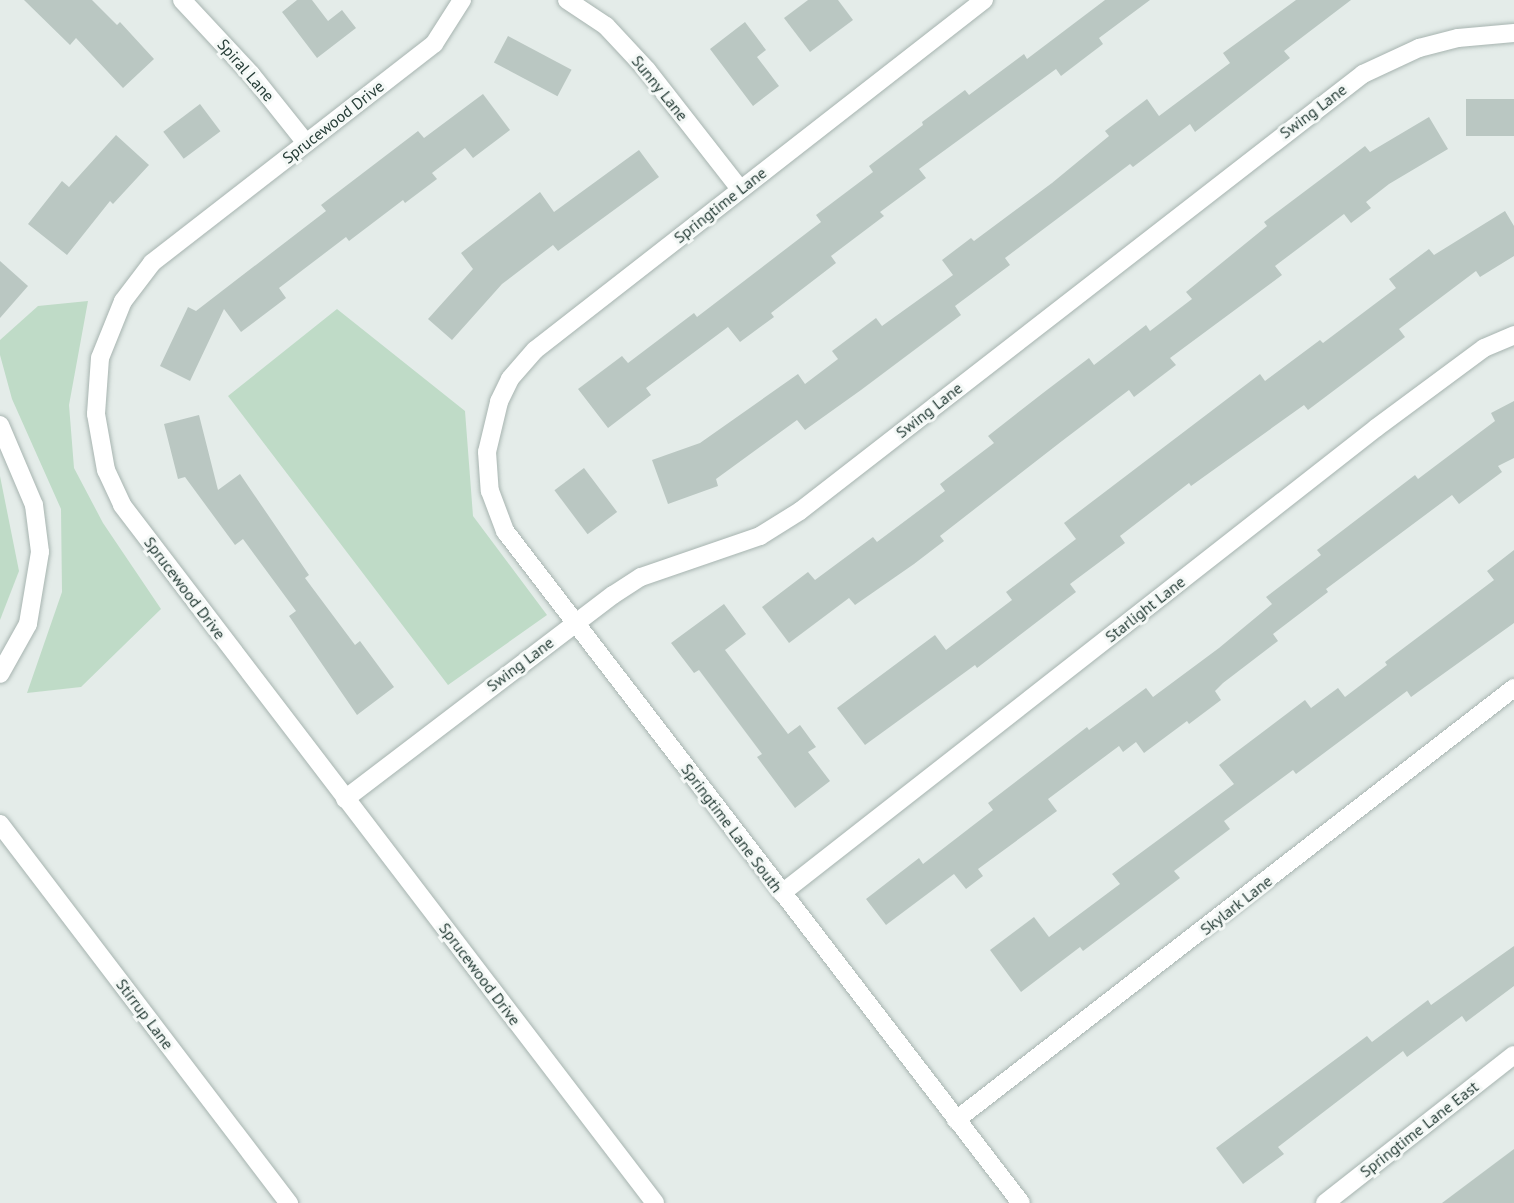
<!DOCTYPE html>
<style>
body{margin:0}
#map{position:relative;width:1514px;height:1203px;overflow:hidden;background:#e4ece9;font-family:"PT Sans",sans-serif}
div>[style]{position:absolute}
.green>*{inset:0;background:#bfdbc7}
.building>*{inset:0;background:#bac7c2;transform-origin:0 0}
.roads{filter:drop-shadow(0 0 2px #a7b4b0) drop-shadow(0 0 2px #a7b4b0)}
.street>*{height:18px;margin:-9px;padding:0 9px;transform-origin:9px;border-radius:9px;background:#fff}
span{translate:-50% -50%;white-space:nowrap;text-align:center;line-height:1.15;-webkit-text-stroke:6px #f5f9f7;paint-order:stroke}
.street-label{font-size:16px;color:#253c36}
</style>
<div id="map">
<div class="green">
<div style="clip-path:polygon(88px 301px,69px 405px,74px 468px,103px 523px,161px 609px,81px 687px,27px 693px,62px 592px,61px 509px,12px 399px,0 355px,0 340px,38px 306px)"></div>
<div style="clip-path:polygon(337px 309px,465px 411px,473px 516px,547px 615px,448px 685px,228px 396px)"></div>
<div style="clip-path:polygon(0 476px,19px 571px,0 620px)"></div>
</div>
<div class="building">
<div style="clip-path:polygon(24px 0,92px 0,117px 25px,120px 22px,154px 59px,123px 88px,76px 38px,70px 45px)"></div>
<div style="clip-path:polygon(297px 0,312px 0,328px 21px,342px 10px,356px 28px,317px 58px,282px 12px)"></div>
<div style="clip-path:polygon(808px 0,838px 0,853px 20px,810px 52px,784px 18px)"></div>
<div style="clip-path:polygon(1105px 0,1150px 0,1099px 38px,1103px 44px,1061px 76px,1056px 69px,919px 169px,926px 178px,880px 212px,884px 216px,831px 256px,836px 263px,771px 313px,774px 317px,740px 342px,728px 327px,646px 388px,651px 395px,608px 428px,578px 389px,622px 356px,628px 363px,694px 313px,697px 317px,821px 222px,816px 215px,873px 172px,869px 166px,923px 125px,922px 122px,965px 90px,969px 95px,1024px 54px,1027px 59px)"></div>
<div style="clip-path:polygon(1296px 0,1351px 0,1284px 51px,1290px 58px,1195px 132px,1190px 124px,1133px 167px,1130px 164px,1005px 258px,1010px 265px,955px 306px,961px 315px,861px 390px,805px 430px,797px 420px,716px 479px,718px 486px,668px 504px,652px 460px,700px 443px,798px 374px,805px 384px,838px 359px,832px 351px,876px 318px,882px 326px,953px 275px,942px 260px,971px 238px,974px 241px,1052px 183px,1109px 136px,1105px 131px,1147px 99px,1159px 116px,1230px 63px,1223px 53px)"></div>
<div style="clip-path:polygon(745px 22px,766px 50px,757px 57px,779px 86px,753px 106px,710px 49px)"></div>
<div style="left:508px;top:36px;width:72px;height:30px;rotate:28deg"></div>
<div style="clip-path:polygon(483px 94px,510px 130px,473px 158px,465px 148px,432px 173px,437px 179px,405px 203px,403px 200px,349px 241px,346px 237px,279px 288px,286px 298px,241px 332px,224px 309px,190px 381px,160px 366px,188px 307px,196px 311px,326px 211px,321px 205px,418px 131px,424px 138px)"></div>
<div style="left:1514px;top:99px;width:37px;height:48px;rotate:90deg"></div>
<div style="left:200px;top:104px;width:34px;height:46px;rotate:53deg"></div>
<div style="clip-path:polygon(1429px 117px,1448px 149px,1389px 184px,1366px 202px,1371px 208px,1351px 223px,1344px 214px,1275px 266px,1282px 275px,1170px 358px,1176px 365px,1134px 397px,1129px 390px,1062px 441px,940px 536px,944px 541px,914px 564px,855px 605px,849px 598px,789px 643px,762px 607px,808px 572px,815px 580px,873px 537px,877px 542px,945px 491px,940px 484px,994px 443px,988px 436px,1043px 393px,1089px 358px,1094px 365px,1146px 325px,1150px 331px,1192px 299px,1186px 292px,1267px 226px,1264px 222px,1365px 146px,1370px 152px)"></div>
<div style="clip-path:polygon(116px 135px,149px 165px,113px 204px,110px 201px,67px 255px,28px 224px,62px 181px,69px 187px)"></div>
<div style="clip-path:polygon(639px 150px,659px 177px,558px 251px,553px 245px,502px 284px,452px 340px,428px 319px,473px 269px,461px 253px,540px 192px,554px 212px)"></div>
<div style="clip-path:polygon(1505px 211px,1514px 226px,1514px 256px,1480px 277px,1476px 271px,1399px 329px,1405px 337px,1308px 410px,1304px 405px,1191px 486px,1189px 483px,1120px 536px,1125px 543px,1070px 584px,1076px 592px,977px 668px,975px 665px,865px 745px,837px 708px,935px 635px,946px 650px,1012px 600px,1006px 592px,1076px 539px,1064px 523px,1260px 374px,1265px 381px,1320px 340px,1323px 343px,1396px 288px,1389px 279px,1429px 249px,1434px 255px)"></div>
<div style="clip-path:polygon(0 261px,28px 286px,0 318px)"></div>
<div style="clip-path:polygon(1514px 401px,1514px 458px,1498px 466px,1502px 472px,1459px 504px,1452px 495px,1326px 589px,1328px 592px,1273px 634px,1278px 641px,1223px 683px,1215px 691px,1221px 700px,1189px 724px,1187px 721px,1144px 753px,1136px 742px,1123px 752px,1119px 746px,1048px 799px,1057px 811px,978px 869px,983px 876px,966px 889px,954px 874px,886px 925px,866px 899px,919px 858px,923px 864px,993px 810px,988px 803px,1087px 727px,1089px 730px,1146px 688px,1153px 697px,1219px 648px,1272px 604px,1266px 597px,1321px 555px,1317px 550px,1415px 475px,1418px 479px,1495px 421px,1491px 413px)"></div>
<div style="clip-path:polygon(199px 415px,218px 490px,240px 474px,309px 575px,305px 578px,355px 645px,360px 641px,394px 687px,357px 715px,289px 616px,296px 611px,243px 539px,235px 545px,185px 477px,178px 479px,164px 424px)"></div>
<div style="left:584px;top:468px;width:55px;height:37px;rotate:53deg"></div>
<div style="clip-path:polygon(1514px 550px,1514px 623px,1411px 697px,1407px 691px,1296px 774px,1293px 770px,1224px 821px,1230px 829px,1174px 871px,1180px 878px,1083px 951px,1080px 947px,1021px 992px,990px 950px,1034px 917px,1049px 937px,1120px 884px,1112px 874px,1234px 784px,1219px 765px,1305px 700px,1311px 708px,1338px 688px,1345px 697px,1387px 665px,1385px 662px,1494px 580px,1487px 571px)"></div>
<div style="clip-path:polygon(724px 604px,746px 634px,725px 650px,788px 734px,800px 725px,816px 747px,808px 752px,830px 781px,795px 808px,757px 757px,762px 754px,699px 670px,694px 673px,671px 643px)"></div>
<div style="clip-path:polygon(1514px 946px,1514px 986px,1466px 1022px,1462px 1016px,1407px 1057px,1403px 1051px,1278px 1147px,1284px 1154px,1243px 1184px,1216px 1148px,1367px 1036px,1372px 1042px,1428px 1000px,1431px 1005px)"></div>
<div style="clip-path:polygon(1514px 1149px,1514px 1203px,1442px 1203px)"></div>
</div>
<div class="roads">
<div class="street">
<div style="left:182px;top:0;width:101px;rotate:47deg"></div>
<div style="left:251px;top:74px;width:88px;rotate:51.4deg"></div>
<div style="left:462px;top:0;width:52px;rotate:122.5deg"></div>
<div style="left:434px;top:44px;width:357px;rotate:142.2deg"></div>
<div style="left:152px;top:263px;width:48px;rotate:127.3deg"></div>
<div style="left:123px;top:301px;width:61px;rotate:112deg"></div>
<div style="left:100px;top:358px;width:56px;rotate:94.1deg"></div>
<div style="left:96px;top:414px;width:57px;rotate:79.9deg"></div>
<div style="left:106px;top:470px;width:38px;rotate:65deg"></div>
<div style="left:122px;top:505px;width:878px;rotate:52.63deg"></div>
<div style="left:567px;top:0;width:47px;rotate:33.7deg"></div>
<div style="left:606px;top:26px;width:60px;rotate:47deg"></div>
<div style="left:647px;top:70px;width:151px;rotate:52deg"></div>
<div style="left:984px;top:0;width:569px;rotate:142.06deg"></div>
<div style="left:535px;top:350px;width:38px;rotate:131deg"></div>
<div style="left:510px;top:379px;width:25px;rotate:116deg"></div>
<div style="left:499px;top:402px;width:51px;rotate:103.5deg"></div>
<div style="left:487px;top:452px;width:39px;rotate:86deg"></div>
<div style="left:490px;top:491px;width:43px;rotate:69.4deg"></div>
<div style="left:505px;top:531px;width:847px;rotate:52.48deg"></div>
<div style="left:0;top:425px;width:87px;rotate:67deg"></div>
<div style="left:34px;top:505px;width:47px;rotate:82.7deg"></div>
<div style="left:40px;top:552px;width:73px;rotate:99.5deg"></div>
<div style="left:28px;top:624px;width:57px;rotate:119.2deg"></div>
<div style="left:345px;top:799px;width:337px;rotate:-37.3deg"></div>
<div style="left:613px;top:595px;width:33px;rotate:-33deg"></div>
<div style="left:641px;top:577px;width:126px;rotate:-19deg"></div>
<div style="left:760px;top:536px;width:47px;rotate:-32deg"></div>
<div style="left:800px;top:511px;width:713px;rotate:-37.82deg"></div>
<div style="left:1363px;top:74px;width:62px;rotate:-24.9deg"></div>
<div style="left:1419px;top:48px;width:40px;rotate:-14.4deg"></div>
<div style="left:1458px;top:38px;width:56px;rotate:-5.1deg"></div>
<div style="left:0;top:824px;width:477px;rotate:52.7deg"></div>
<div style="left:782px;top:893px;width:754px;rotate:-38.05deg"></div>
<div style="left:1376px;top:428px;width:134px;rotate:-36.5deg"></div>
<div style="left:1484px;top:348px;width:33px;rotate:-23deg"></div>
<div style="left:956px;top:1120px;width:706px;rotate:-37.75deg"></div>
<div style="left:1325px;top:1203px;width:240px;rotate:-38.1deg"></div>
</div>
</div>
<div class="street-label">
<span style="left:246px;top:70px;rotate:49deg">Spiral Lane</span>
<span style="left:660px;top:88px;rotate:51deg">Sunny Lane</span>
<span style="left:1313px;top:111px;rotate:-37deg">Swing Lane</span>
<span style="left:333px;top:122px;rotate:-38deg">Sprucewood Drive</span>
<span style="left:720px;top:205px;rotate:-38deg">Springtime Lane</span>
<span style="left:929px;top:410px;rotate:-38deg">Swing Lane</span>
<span style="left:185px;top:588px;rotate:53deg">Sprucewood Drive</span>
<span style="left:1145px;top:609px;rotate:-38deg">Starlight Lane</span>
<span style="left:520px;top:664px;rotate:-37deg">Swing Lane</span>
<span style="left:732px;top:828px;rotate:53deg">Springtime Lane South</span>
<span style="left:1236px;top:905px;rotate:-38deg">Skylark Lane</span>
<span style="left:480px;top:974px;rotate:53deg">Sprucewood Drive</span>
<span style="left:145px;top:1014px;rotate:53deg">Stirrup Lane</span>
<span style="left:1419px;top:1129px;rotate:-38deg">Springtime Lane East</span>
</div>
</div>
